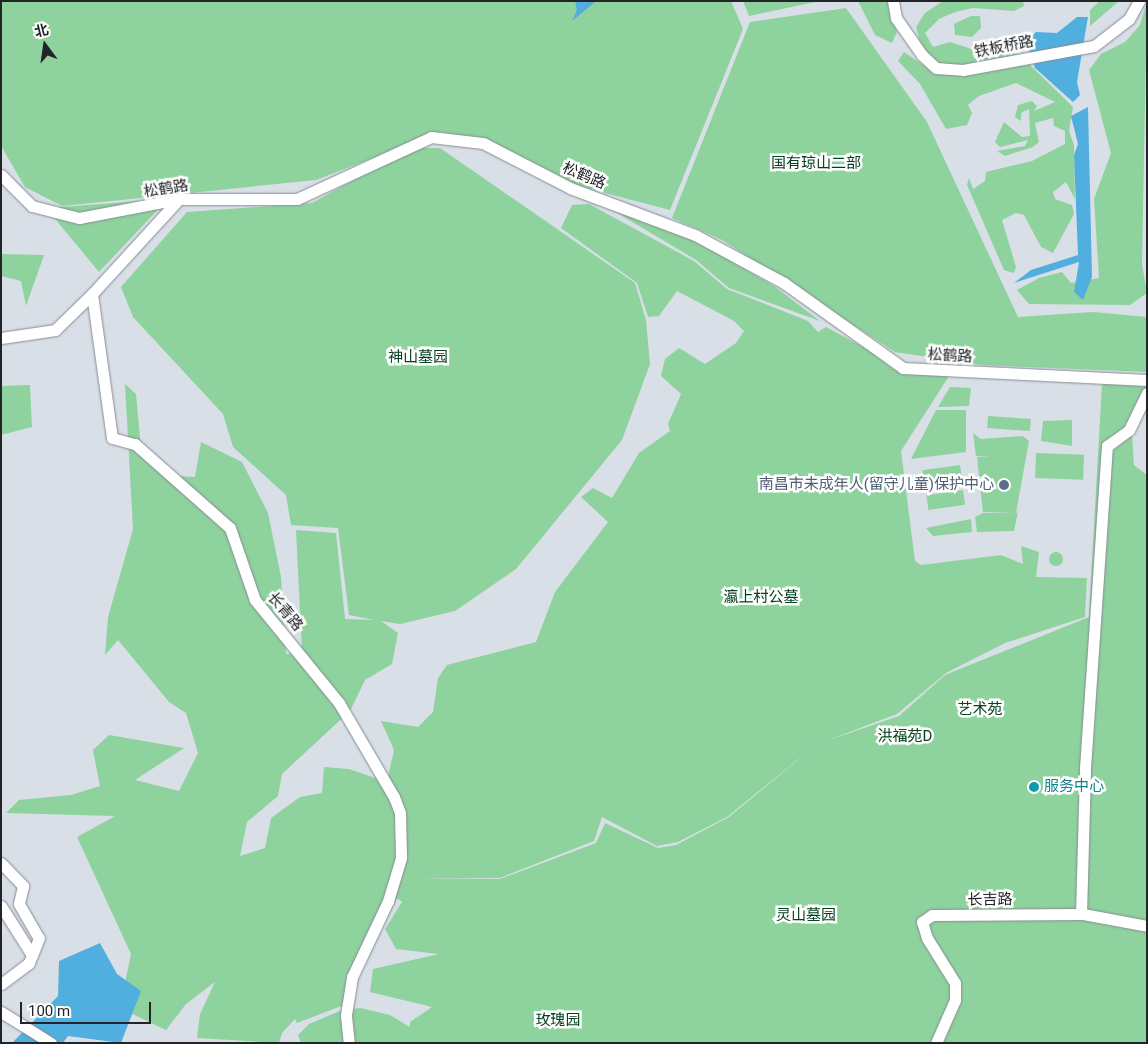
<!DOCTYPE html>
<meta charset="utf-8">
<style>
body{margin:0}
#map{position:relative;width:1148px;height:1044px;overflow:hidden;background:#d9dfe7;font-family:Roboto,"Noto Sans SC",sans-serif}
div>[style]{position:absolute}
.green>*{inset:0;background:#8ed29e;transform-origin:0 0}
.round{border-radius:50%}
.water>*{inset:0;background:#50afde}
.roads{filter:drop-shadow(0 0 1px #878c94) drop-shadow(0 0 1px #878c94)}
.minor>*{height:11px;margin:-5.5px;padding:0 5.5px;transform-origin:5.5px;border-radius:5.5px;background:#fff}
.dots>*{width:14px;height:14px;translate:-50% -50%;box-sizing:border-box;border:2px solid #fff;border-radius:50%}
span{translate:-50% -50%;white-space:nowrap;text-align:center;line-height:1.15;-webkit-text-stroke:5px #fff;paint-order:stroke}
.street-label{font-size:15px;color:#222427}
.park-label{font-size:15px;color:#05411d}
.service-label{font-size:15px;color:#4e5e75}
.right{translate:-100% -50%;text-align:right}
.culture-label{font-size:15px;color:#0d838f}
.left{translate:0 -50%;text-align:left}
.frame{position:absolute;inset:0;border:2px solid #222427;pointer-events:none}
.north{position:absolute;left:20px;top:20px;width:50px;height:50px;-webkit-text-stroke:4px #fff;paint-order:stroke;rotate:346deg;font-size:14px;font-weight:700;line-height:20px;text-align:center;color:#222427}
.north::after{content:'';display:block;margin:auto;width:18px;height:22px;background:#222427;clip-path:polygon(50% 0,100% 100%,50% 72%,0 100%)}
.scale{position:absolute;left:20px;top:1002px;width:131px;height:22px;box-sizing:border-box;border:2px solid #222427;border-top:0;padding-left:6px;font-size:15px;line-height:18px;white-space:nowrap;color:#222427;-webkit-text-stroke:4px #fff;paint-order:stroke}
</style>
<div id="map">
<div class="green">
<div style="clip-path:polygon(1px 1px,731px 1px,743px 29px,670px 210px,578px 186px,485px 140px,440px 132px,316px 180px,62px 206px,25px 187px,1px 146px)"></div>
<div style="clip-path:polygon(743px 1px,820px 1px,749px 16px)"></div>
<div style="clip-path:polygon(858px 1px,888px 1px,897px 32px,892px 43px,875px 35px)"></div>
<div style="clip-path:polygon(943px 1px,1023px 1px,1024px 6px,1014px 11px,973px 8px,955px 12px,939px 19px,925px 33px,933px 47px,950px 42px,981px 52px,995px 49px,1023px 56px,961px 66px,937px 63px,921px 46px,916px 27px,925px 13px)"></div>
<div style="clip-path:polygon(1100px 1px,1119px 1px,1090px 26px,1090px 10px)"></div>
<div style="clip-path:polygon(1147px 1px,1142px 264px,1147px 293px,1130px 305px,1029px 304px,1017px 290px,1039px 278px,1062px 272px,1071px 283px,1099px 278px,1094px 199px,1111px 153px,1089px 70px,1101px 54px,1125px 42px,1140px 25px)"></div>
<div style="clip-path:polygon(846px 8px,927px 122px,1018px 317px,1093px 312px,1147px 317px,1147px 372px,982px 365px,895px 352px,722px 240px,672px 218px,750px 22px)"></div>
<div style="clip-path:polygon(971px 16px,980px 16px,981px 28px,972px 37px,955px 35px,954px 24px)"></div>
<div style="clip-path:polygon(904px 52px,929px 69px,960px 75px,1029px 64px,1073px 107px,1069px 131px,1074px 145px,1075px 199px,1066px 182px,1053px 192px,1055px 199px,1072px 205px,1074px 214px,1053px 253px,1041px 247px,1024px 215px,1016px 213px,1002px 220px,1016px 267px,1014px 273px,1004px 270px,967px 185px,969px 178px,973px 189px,985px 181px,986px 172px,1032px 161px,1065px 144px,1065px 131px,1054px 126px,1053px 118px,1035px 123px,1039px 142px,1033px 147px,1005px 156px,997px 151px,1025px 146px,1028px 140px,1000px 147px,995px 142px,1004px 122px,1022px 137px,1030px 136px,1029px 109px,1021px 113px,1021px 121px,1015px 117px,1018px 105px,1032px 101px,1037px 106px,1034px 111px,1055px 102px,1016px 83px,979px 96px,968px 105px,972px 113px,967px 125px,946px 129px,920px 84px,898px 61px)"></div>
<div style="clip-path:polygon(evenodd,412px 148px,440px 148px,635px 283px,646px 320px,650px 364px,622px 440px,516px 569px,455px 611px,400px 624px,381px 621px,398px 633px,392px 664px,365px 680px,350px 711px,282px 774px,278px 796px,247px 822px,240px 856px,265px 848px,271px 818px,300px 797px,322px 793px,324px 767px,349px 769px,387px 782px,394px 750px,381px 721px,418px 727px,433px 712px,438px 678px,447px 665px,536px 642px,555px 592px,608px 522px,581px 497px,593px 488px,612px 498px,639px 453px,670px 431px,668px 424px,681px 394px,661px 376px,665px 359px,679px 348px,705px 364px,736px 343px,744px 331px,734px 321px,677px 291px,659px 316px,648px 317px,637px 283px,561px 228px,572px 205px,589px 204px,694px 261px,727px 289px,808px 321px,818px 332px,826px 327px,876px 354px,893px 369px,949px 376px,901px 451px,915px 561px,921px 565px,1001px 555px,1023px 564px,1021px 546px,1039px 552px,1036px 577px,1087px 578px,1085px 617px,1005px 643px,946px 673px,897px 714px,826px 741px,899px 716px,945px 675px,1089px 617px,1102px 383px,1147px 384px,1147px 398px,1111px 447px,1112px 452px,1132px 434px,1134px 465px,1147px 475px,1147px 1043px,301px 1043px,298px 1035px,309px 1024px,342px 1010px,360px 1008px,390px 1015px,410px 1027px,410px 1022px,432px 1007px,370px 992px,373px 969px,439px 954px,396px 949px,385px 929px,402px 902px,397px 898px,344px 1005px,297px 1023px,295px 1019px,282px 1033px,279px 1043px,197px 1038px,200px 1014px,215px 982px,186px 1004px,166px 1030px,120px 1008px,131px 954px,77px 837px,115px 816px,6px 813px,19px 800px,71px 795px,100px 786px,93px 750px,109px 735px,184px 748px,135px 780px,179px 791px,198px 753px,186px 713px,169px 702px,118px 640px,105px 655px,108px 617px,133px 529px,125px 384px,136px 394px,141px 448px,168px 476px,195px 477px,201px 442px,242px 462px,268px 513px,281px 577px,286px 654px,302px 652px,296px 530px,336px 533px,345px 619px,374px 620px,349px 615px,338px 528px,291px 525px,286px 495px,233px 447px,223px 414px,133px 317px,121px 287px,187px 212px,312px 203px,412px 148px,816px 745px,729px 817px,676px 845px,658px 848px,605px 823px,596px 843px,500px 879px,409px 878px,500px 878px,594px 841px,602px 817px,657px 846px,678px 842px,727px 817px,816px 745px)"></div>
<div style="clip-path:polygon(168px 199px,99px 272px,46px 208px)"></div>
<div style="clip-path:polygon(604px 205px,692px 239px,774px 286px,820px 321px,729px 288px,696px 260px)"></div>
<div style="clip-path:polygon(1px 254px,44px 255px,26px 306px,21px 281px,1px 276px)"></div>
<div style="clip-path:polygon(30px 385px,32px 427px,1px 435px,1px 386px)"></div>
<div style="clip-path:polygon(950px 387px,971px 388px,969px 406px,938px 407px)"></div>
<div style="clip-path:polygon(936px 410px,966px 410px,966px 452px,911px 459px)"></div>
<div style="left:988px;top:416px;width:43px;height:12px;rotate:4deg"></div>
<div style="clip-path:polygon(1072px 420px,1072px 446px,1041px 441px,1043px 421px)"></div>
<div style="clip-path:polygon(973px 433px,981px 439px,1023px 436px,1029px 441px,1016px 513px,983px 512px,977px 457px,990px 457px,976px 456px)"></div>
<div style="left:1036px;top:453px;width:48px;height:25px;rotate:2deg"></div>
<div style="left:960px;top:465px;width:14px;height:38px;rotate:82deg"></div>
<div style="left:963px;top:490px;width:15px;height:37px;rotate:82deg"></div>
<div style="clip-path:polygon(1019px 507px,1014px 531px,977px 532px,975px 517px,983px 513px,1017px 513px)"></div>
<div style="clip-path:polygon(971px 519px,972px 532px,933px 536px,926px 528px)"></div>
<div class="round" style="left:1049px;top:552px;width:14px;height:14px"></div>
</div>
<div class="water">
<div style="clip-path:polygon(575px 1px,596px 1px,572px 21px,577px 10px)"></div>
<div style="clip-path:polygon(1077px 17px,1088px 17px,1077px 82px,1080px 95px,1073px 102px,1035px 68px,1026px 41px,1036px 32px,1057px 33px)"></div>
<div style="clip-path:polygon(1088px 107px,1092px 277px,1083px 300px,1074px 292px,1079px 262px,1014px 283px,1031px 270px,1078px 255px,1074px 155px,1078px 144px,1071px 116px)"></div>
<div style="clip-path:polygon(100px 943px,117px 974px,141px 991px,121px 1043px,68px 1036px,63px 1043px,12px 1043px,58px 996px,59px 961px)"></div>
</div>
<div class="roads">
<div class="minor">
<div style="left:893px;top:1px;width:17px;rotate:80deg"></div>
<div style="left:896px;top:18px;width:45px;rotate:54.9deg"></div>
<div style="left:922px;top:55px;width:19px;rotate:43deg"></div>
<div style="left:936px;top:68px;width:27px;rotate:4deg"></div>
<div style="left:963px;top:70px;width:133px;rotate:-10.4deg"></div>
<div style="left:1094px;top:46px;width:44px;rotate:-37.6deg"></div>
<div style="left:1129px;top:19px;width:21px;rotate:-61deg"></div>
<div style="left:1px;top:175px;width:44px;rotate:45deg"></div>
<div style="left:32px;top:206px;width:49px;rotate:14.3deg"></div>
<div style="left:79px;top:218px;width:102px;rotate:-10.8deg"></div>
<div style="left:179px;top:199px;width:118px"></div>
<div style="left:297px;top:199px;width:148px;rotate:-24.8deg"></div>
<div style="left:431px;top:137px;width:52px;rotate:6.6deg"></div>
<div style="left:483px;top:143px;width:98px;rotate:27.3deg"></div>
<div style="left:570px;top:188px;width:134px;rotate:20.6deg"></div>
<div style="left:695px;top:235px;width:101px;rotate:28.3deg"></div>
<div style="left:784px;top:283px;width:146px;rotate:35.5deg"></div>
<div style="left:903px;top:368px;width:244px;rotate:2.8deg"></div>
<div style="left:179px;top:199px;width:129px;rotate:132.5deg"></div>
<div style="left:92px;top:294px;width:145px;rotate:82.1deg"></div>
<div style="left:112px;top:438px;width:24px;rotate:15deg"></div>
<div style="left:135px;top:444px;width:127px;rotate:41.5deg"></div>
<div style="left:230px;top:528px;width:76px;rotate:70.9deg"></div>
<div style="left:255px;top:600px;width:133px;rotate:50.8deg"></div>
<div style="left:339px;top:703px;width:109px;rotate:59.7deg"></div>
<div style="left:394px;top:797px;width:17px;rotate:69deg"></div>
<div style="left:400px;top:813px;width:45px;rotate:88.7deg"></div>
<div style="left:401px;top:858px;width:45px;rotate:106.8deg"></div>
<div style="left:388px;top:901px;width:84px;rotate:115.3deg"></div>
<div style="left:352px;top:977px;width:39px;rotate:99deg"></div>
<div style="left:346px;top:1016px;width:27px;rotate:84deg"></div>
<div style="left:1px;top:338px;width:55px;rotate:-8.4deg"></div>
<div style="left:55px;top:330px;width:52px;rotate:-44.2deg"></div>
<div style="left:1px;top:863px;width:32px;rotate:46deg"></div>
<div style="left:23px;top:886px;width:18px;rotate:103deg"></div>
<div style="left:19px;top:904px;width:39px;rotate:60deg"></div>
<div style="left:39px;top:938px;width:18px;rotate:112deg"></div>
<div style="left:1px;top:906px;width:58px;rotate:57.7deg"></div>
<div style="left:32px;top:955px;width:9px;rotate:111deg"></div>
<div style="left:29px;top:963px;width:35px;rotate:143deg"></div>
<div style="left:1081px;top:914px;width:146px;rotate:-88.4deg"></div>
<div style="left:1085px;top:768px;width:323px;rotate:-86.1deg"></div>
<div style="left:1107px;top:446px;width:27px;rotate:-36deg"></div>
<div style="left:1129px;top:430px;width:41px;rotate:-64.1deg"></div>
<div style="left:1px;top:1012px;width:59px;rotate:31.8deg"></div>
<div style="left:936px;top:1043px;width:47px;rotate:-66.2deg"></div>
<div style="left:955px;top:1000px;width:17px;rotate:-90deg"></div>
<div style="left:955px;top:983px;width:53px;rotate:-121.9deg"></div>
<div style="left:927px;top:938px;width:17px;rotate:-107deg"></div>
<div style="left:922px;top:922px;width:12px;rotate:-35deg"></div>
<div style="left:932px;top:915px;width:151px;rotate:-0.4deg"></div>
<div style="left:1083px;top:914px;width:65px;rotate:10.6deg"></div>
</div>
</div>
<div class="dots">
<div style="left:1004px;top:485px;background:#5c6f8a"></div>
<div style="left:1034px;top:787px;background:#0f9aa8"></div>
</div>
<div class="street-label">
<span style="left:1004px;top:47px;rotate:-11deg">铁板桥路</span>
<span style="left:584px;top:176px;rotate:23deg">松鹤路</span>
<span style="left:166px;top:189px;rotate:-9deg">松鹤路</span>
<span style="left:950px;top:356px;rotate:3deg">松鹤路</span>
<span style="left:285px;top:612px;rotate:49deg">长青路</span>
<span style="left:990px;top:900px;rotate:-1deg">长吉路</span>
</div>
<div class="park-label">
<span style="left:816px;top:164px">国有琼山二部</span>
<span style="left:418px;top:358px">神山墓园</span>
<span style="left:761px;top:598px">瀛上村公墓</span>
<span style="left:980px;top:710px">艺术苑</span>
<span style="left:905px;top:737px">洪福苑D</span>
<span style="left:806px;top:916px">灵山墓园</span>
<span style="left:558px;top:1021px">玫瑰园</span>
</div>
<div class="service-label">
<span class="right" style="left:994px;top:485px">南昌市未成年人(留守儿童)保护中心</span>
</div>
<div class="culture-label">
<span class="left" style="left:1044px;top:787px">服务中心</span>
</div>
<div class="frame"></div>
<div class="north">北</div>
<div class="scale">100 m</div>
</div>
